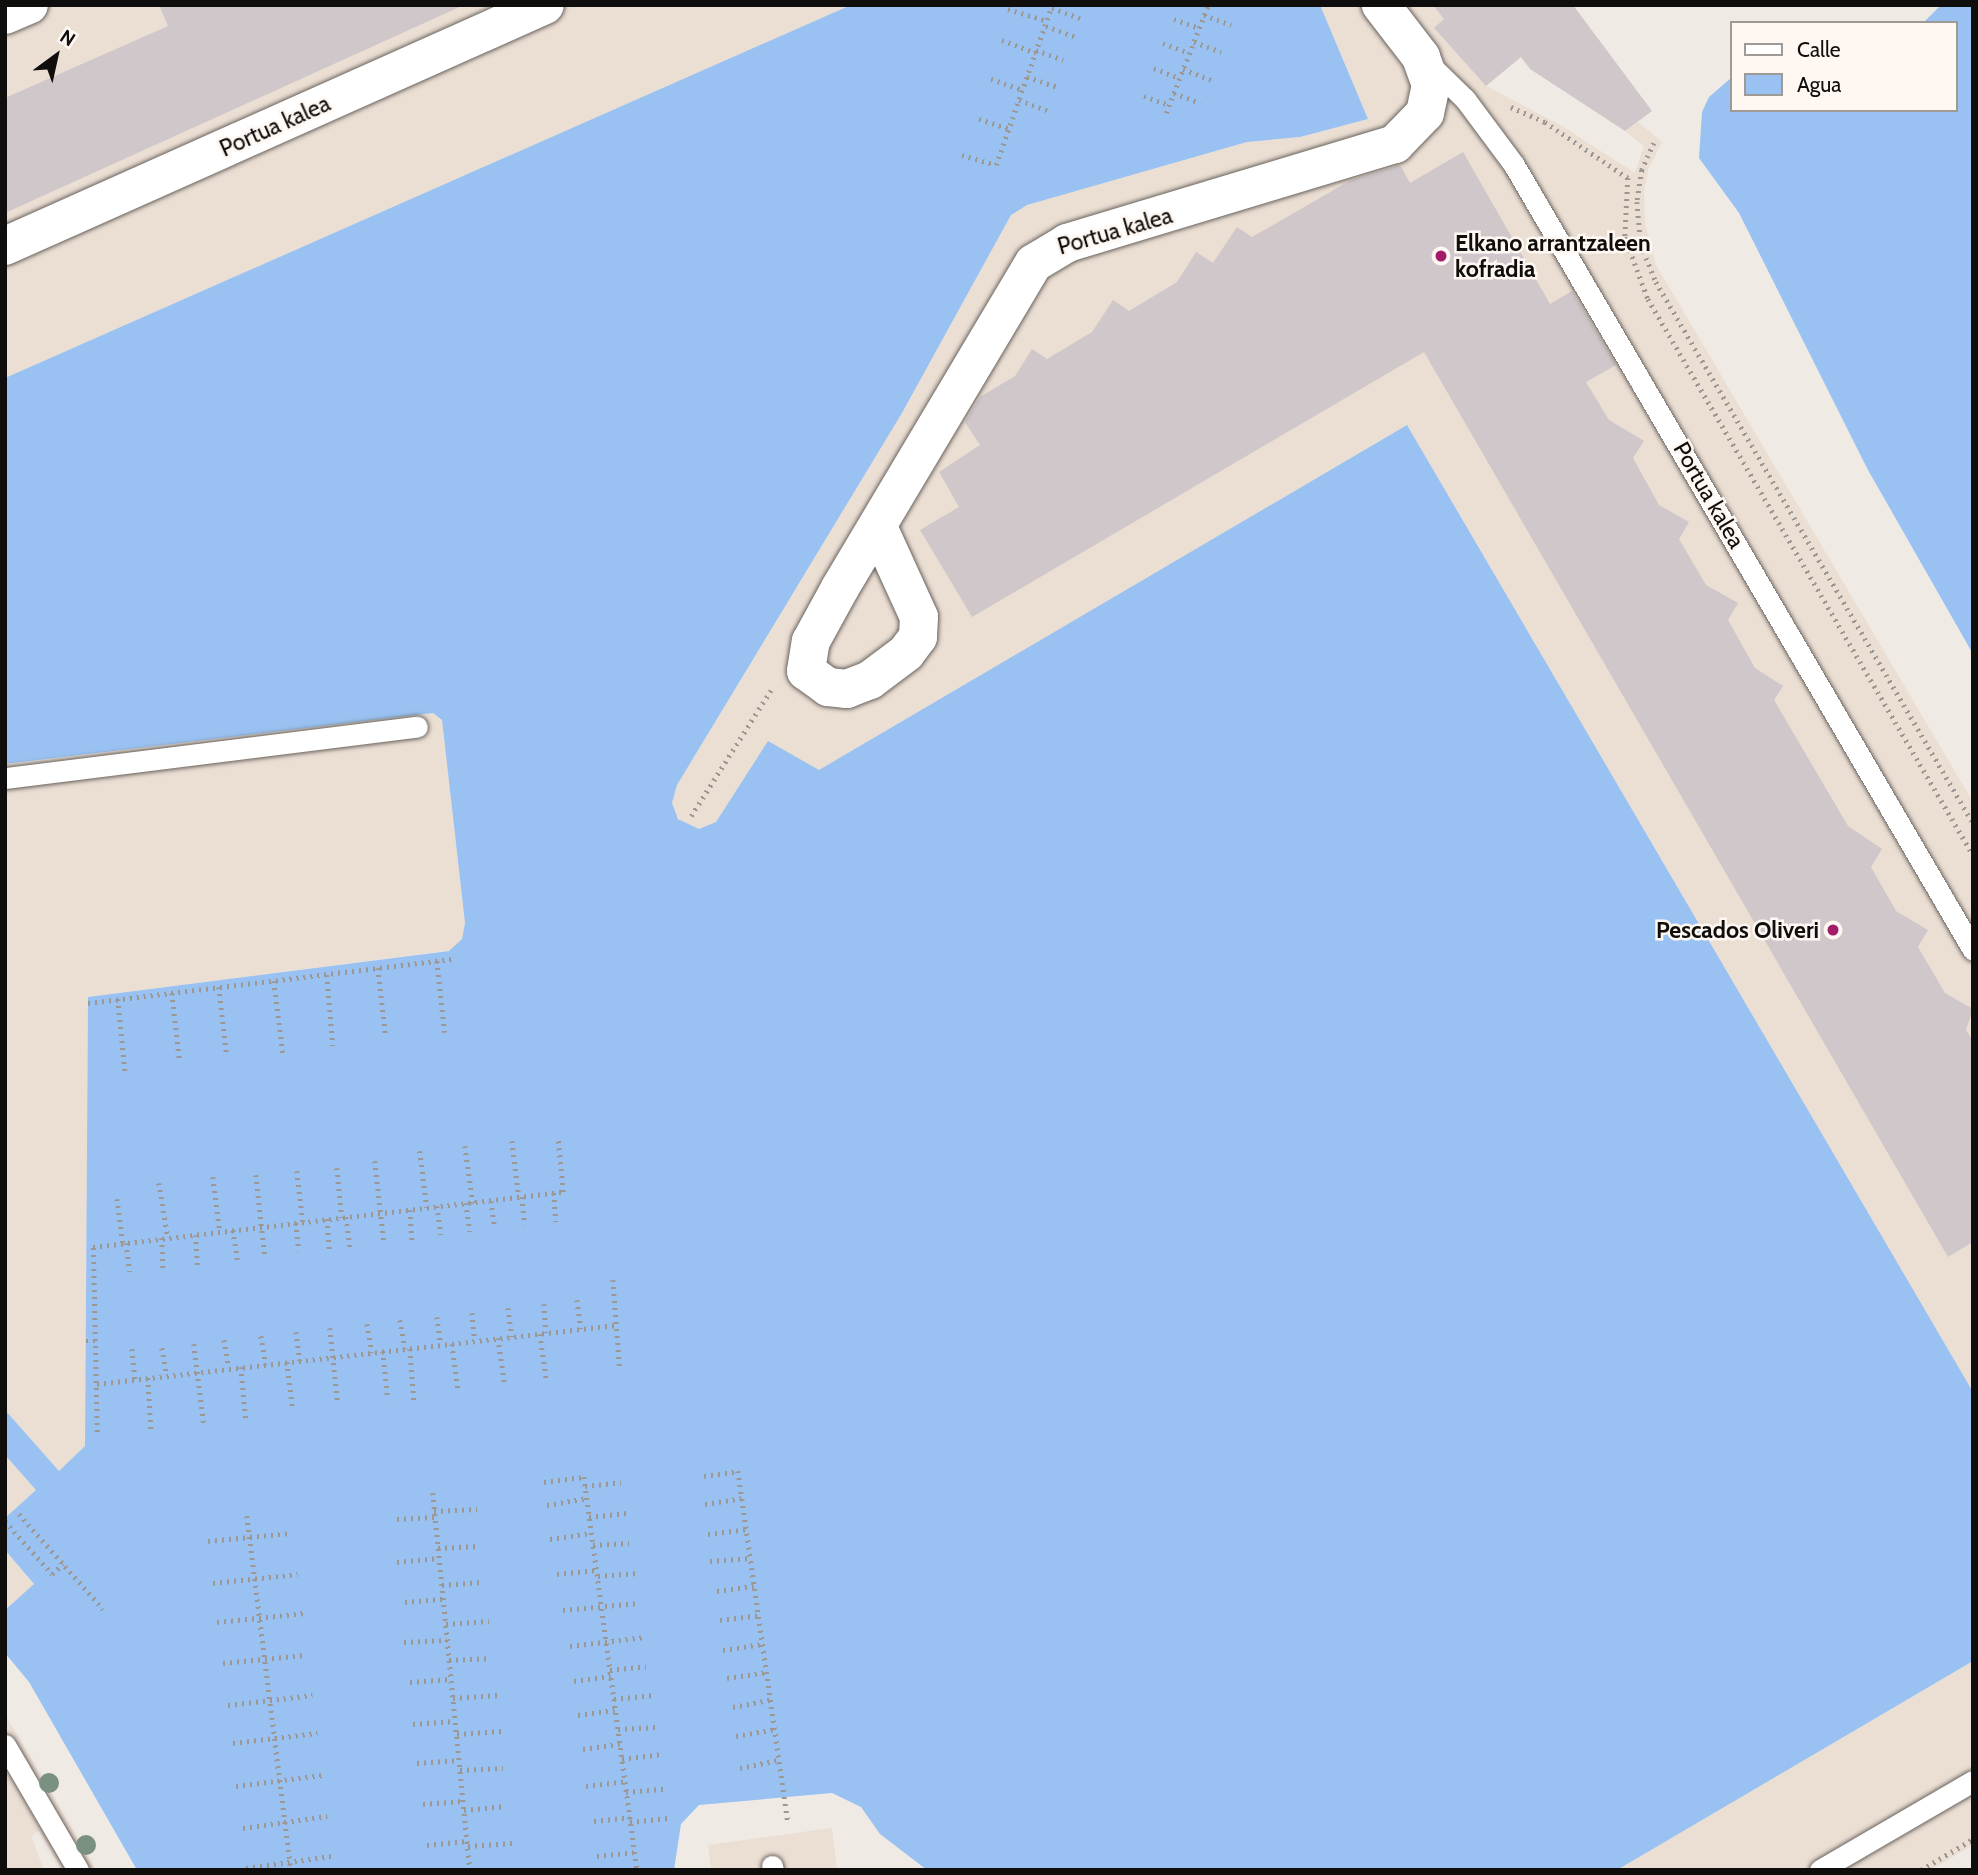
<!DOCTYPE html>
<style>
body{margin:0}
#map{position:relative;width:1978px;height:1875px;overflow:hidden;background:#f0eae5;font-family:Cabin,sans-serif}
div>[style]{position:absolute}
.built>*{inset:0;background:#ebded3}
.water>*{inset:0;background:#99c2f2}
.building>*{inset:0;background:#cfc7ca}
.path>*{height:4.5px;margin-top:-2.25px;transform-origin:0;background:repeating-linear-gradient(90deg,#9c9793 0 2px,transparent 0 7px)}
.roads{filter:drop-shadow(0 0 2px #68635e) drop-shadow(0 0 2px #68635e)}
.lane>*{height:21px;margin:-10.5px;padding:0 10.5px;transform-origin:10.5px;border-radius:10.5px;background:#fff}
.street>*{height:38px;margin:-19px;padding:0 19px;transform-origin:19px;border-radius:19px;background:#fff}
.trees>*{width:20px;height:20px;margin:-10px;border-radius:50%;background:#7a9080}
.dots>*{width:19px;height:19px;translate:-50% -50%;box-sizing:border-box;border:4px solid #fef7f2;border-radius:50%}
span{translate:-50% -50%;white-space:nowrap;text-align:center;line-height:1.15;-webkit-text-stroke:5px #fef7f2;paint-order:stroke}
.street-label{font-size:23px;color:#100e0c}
.poi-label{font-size:23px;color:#100e0c;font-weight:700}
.left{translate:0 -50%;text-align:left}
.right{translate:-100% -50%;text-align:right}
.frame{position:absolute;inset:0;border:7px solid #100e0c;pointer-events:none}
.legend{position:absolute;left:1730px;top:21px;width:228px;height:91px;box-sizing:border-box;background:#fef7f2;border:2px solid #9f9a96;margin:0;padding:9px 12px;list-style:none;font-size:21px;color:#100e0c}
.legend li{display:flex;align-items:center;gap:14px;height:35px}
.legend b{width:35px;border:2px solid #9f9a96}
.north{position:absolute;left:21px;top:21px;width:70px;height:70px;-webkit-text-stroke:5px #fef7f2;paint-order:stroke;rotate:33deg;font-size:19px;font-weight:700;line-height:28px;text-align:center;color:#100e0c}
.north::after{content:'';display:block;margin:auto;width:24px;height:32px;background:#100e0c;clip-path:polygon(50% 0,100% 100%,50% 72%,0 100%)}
</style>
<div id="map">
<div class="built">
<div style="clip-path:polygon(5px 5px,851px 5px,5px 378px)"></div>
<div style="clip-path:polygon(1320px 5px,1443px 5px,1444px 19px,1434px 28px,1486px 86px,1562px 126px,1635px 173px,1644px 146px,1625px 131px,1638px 122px,1662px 142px,1648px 170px,1644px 192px,1645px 224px,1656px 265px,1973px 802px,1973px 1392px,1407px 425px,819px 771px,758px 757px,716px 822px,699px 829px,687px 827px,676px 815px,672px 803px,677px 785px,902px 413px,1011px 215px,1027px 205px,1247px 142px,1300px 137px,1368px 119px)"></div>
<div style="clip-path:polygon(433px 713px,442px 720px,465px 923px,462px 939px,453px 950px,88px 997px,85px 1446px,59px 1471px,5px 1410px,5px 764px)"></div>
<div style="clip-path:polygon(5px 1455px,36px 1490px,5px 1518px)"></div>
<div style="clip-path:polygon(5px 1550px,34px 1585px,5px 1610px)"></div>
<div style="clip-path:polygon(1973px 1661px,1973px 1845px,1931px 1870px,1617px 1870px)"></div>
<div style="clip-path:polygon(5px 1714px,96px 1870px,62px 1870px,39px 1831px,31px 1836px,44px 1870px,5px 1870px)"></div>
<div style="clip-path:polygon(832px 1828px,837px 1870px,711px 1870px,708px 1845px)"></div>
</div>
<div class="water">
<div style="clip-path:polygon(851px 5px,1320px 5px,1368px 119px,1300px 137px,1247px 142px,1027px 205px,1011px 215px,902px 413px,677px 785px,672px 803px,678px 819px,699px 829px,716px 822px,768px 741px,819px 770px,1407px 425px,1973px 1392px,1973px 1661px,1617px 1870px,927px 1870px,880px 1834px,861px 1807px,832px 1793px,699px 1805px,681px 1824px,674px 1870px,137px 1870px,29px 1682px,5px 1653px,5px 1610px,34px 1584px,5px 1550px,5px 1518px,36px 1490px,5px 1455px,5px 1410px,59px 1471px,85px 1446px,88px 997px,449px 951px,462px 939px,465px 923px,442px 720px,433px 713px,5px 764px,5px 378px)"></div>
<div style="clip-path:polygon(1941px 5px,1973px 5px,1973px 654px,1868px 470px,1739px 213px,1699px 158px,1702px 112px,1709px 97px,1731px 78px,1731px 110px,1955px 110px,1955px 23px,1923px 23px)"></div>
</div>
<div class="building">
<div style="clip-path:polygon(159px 5px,464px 5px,5px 213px,5px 98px,168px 26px)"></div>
<div style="clip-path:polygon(1433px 5px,1573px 5px,1652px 111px,1625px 131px,1530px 69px,1521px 57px,1486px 86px,1434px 28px,1444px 19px)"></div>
<div style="clip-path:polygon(1463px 152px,1550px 304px,1572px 291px,1616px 365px,1586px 382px,1609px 420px,1644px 441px,1633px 458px,1659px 505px,1689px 522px,1679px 539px,1706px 585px,1738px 603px,1728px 620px,1755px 668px,1783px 686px,1774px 700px,1848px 826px,1882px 849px,1871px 867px,1896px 911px,1928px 930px,1918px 947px,1945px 993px,1973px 1009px,1966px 1030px,1973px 1041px,1973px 1242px,1948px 1257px,1424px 352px,972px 617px,920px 530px,959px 507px,939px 472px,980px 445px,965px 422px,980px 397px,1015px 376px,1032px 349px,1047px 359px,1092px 332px,1113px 300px,1129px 311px,1177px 282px,1196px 252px,1213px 263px,1237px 227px,1252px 237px,1351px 180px,1400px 165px,1410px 183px)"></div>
</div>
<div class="path">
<div style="left:1052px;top:8px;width:30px;rotate:20deg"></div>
<div style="left:1008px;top:9px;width:41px;rotate:17.1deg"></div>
<div style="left:1204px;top:15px;width:29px;rotate:20deg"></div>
<div style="left:1174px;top:19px;width:27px;rotate:20deg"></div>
<div style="left:1046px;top:26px;width:30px;rotate:20deg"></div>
<div style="left:1002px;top:40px;width:36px;rotate:21deg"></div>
<div style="left:1194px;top:42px;width:29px;rotate:20deg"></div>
<div style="left:1163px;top:43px;width:28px;rotate:21deg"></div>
<div style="left:1036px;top:50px;width:29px;rotate:20deg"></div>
<div style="left:1154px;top:68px;width:27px;rotate:22deg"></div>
<div style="left:1183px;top:69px;width:30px;rotate:21deg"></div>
<div style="left:1027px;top:77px;width:32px;rotate:18deg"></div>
<div style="left:991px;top:79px;width:34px;rotate:19deg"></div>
<div style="left:1174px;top:93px;width:28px;rotate:21deg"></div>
<div style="left:1144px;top:96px;width:27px;rotate:20deg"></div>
<div style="left:1019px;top:100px;width:30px;rotate:20deg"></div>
<div style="left:1511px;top:107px;width:37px;rotate:24deg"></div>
<div style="left:1545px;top:122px;width:100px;rotate:34deg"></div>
<div style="left:1628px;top:178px;width:59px;rotate:92.9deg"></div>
<div style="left:1625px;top:237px;width:66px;rotate:69.6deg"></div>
<div style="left:1648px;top:299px;width:644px;rotate:59.69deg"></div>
<div style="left:1166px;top:113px;width:116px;rotate:-68.7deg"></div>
<div style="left:979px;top:119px;width:32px;rotate:18deg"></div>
<div style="left:1654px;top:143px;width:30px;rotate:114deg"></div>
<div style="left:1642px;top:170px;width:32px;rotate:99deg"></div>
<div style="left:1637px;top:202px;width:43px;rotate:84.7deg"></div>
<div style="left:1641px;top:245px;width:40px;rotate:68deg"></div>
<div style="left:1656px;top:282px;width:627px;rotate:59.63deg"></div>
<div style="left:962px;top:155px;width:35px;rotate:16deg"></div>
<div style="left:996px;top:165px;width:170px;rotate:-70.7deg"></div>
<div style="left:691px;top:816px;width:149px;rotate:-57.6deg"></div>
<div style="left:437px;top:961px;width:72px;rotate:83.7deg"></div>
<div style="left:378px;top:968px;width:70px;rotate:83.5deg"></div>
<div style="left:327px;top:975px;width:71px;rotate:85.2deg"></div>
<div style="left:274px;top:981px;width:73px;rotate:82.9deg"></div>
<div style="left:219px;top:987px;width:70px;rotate:83.5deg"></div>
<div style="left:172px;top:993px;width:70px;rotate:83.5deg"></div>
<div style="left:118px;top:999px;width:72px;rotate:84.4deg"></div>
<div style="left:88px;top:1003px;width:367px;rotate:-6.9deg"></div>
<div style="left:512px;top:1141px;width:56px;rotate:82.9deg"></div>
<div style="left:465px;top:1146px;width:58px;rotate:82deg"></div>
<div style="left:420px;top:1151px;width:57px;rotate:83deg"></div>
<div style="left:375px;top:1161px;width:81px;rotate:83.7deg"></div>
<div style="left:337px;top:1168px;width:50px;rotate:84.3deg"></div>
<div style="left:297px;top:1171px;width:51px;rotate:83.3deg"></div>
<div style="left:256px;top:1175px;width:82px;rotate:83.7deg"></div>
<div style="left:213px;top:1177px;width:55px;rotate:82.7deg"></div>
<div style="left:159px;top:1183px;width:56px;rotate:80.7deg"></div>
<div style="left:554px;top:1193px;width:29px;rotate:86deg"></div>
<div style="left:522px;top:1197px;width:28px;rotate:84deg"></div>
<div style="left:117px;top:1199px;width:44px;rotate:82.2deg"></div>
<div style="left:491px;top:1201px;width:27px;rotate:82deg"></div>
<div style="left:466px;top:1203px;width:29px;rotate:82deg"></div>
<div style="left:437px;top:1206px;width:29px;rotate:82deg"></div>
<div style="left:410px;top:1210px;width:32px;rotate:86deg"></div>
<div style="left:346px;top:1217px;width:30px;rotate:82deg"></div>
<div style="left:327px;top:1219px;width:34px;rotate:85deg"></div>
<div style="left:296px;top:1223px;width:28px;rotate:84deg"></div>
<div style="left:233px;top:1230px;width:30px;rotate:81deg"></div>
<div style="left:196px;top:1235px;width:33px;rotate:87deg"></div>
<div style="left:162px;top:1238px;width:31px;rotate:88deg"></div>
<div style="left:126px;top:1243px;width:29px;rotate:82deg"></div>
<div style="left:613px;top:1280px;width:90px;rotate:85.6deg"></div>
<div style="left:577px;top:1300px;width:29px;rotate:82deg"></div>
<div style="left:544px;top:1304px;width:29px;rotate:86deg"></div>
<div style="left:508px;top:1308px;width:29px;rotate:82deg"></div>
<div style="left:472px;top:1313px;width:28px;rotate:84deg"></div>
<div style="left:437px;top:1317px;width:28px;rotate:82deg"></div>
<div style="left:400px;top:1320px;width:29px;rotate:80deg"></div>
<div style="left:367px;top:1324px;width:29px;rotate:80deg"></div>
<div style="left:330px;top:1328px;width:76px;rotate:84deg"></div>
<div style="left:296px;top:1332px;width:29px;rotate:82deg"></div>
<div style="left:540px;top:1334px;width:49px;rotate:81.9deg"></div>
<div style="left:261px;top:1336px;width:29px;rotate:80deg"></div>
<div style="left:498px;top:1338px;width:48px;rotate:81.5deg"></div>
<div style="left:224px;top:1340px;width:28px;rotate:80deg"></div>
<div style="left:86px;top:1341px;width:9px"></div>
<div style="left:194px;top:1344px;width:83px;rotate:83deg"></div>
<div style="left:452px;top:1344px;width:45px;rotate:82.4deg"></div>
<div style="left:162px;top:1348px;width:28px;rotate:80deg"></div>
<div style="left:132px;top:1349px;width:30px;rotate:84deg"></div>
<div style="left:410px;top:1349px;width:52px;rotate:85.6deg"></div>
<div style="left:383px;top:1351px;width:49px;rotate:84.2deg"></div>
<div style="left:287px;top:1362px;width:48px;rotate:82.9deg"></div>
<div style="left:241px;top:1367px;width:53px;rotate:84.6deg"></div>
<div style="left:148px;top:1378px;width:51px;rotate:86.6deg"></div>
<div style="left:97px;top:1384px;width:523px;rotate:-6.47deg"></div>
<div style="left:97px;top:1432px;width:185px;rotate:-91.2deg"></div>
<div style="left:93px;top:1247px;width:473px;rotate:-6.7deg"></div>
<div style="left:563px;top:1192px;width:53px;rotate:-95.4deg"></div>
<div style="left:704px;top:1476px;width:34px;rotate:-8deg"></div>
<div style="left:738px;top:1471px;width:357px;rotate:81.9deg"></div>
<div style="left:544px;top:1482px;width:40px;rotate:-7.1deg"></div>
<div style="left:584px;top:1477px;width:397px;rotate:82.3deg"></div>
<div style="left:585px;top:1486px;width:36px;rotate:-6deg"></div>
<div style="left:433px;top:1493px;width:379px;rotate:84.4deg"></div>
<div style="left:705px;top:1504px;width:37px;rotate:-9deg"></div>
<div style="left:547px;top:1505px;width:41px;rotate:-9.9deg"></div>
<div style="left:434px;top:1511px;width:43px;rotate:-2.7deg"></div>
<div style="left:19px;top:1514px;width:127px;rotate:48.5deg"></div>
<div style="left:247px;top:1516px;width:357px;rotate:82.9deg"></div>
<div style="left:589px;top:1517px;width:38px;rotate:-6deg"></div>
<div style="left:397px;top:1519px;width:38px;rotate:-3deg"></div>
<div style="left:5px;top:1521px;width:71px;rotate:48.4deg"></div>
<div style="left:52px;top:1574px;width:15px;rotate:-42deg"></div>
<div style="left:708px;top:1534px;width:38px;rotate:-7deg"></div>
<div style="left:550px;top:1539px;width:41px;rotate:-8.3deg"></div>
<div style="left:208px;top:1541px;width:83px;rotate:-5.5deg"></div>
<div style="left:593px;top:1545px;width:36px;rotate:-3deg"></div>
<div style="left:438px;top:1548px;width:41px;rotate:-2.8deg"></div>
<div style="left:710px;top:1561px;width:41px;rotate:-4.2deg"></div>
<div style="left:397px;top:1562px;width:42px;rotate:-5.4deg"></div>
<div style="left:557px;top:1574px;width:40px;rotate:-5.7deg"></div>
<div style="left:598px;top:1576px;width:40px;rotate:-4.3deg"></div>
<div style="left:213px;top:1583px;width:85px;rotate:-6deg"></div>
<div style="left:442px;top:1585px;width:41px;rotate:-4.2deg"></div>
<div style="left:717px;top:1591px;width:37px;rotate:-8deg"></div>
<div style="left:405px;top:1602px;width:38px;rotate:-5deg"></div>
<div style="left:563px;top:1610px;width:76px;rotate:-5.3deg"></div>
<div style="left:720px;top:1620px;width:39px;rotate:-7deg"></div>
<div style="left:217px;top:1622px;width:89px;rotate:-5.8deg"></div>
<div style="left:446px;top:1624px;width:43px;rotate:-4deg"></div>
<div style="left:404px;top:1642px;width:43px;rotate:-2.7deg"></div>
<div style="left:570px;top:1646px;width:75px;rotate:-6.9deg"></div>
<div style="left:723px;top:1650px;width:40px;rotate:-8.5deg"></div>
<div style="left:449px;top:1660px;width:42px;rotate:-2.7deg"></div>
<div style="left:223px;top:1663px;width:81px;rotate:-5.6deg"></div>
<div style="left:610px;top:1670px;width:36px;rotate:-6deg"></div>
<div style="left:727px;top:1678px;width:40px;rotate:-8.5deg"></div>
<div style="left:574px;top:1681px;width:37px;rotate:-8deg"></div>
<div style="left:410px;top:1682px;width:41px;rotate:-4.2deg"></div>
<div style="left:453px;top:1698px;width:45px;rotate:-3.8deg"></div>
<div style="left:614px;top:1699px;width:40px;rotate:-5.7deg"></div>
<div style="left:228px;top:1705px;width:85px;rotate:-6.8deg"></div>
<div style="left:733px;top:1707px;width:38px;rotate:-11deg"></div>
<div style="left:578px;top:1715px;width:37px;rotate:-8deg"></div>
<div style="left:413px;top:1724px;width:42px;rotate:-4.1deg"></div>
<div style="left:618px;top:1729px;width:39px;rotate:-3deg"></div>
<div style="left:457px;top:1734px;width:45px;rotate:-3.8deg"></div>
<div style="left:736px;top:1736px;width:40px;rotate:-10deg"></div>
<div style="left:233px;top:1743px;width:85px;rotate:-6.8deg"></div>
<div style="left:583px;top:1749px;width:37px;rotate:-8deg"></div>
<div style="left:622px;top:1759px;width:40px;rotate:-7.1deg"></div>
<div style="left:417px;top:1763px;width:42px;rotate:-4.1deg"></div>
<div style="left:740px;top:1768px;width:40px;rotate:-12deg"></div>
<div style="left:460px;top:1770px;width:43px;rotate:-2.7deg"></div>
<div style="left:236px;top:1786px;width:87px;rotate:-7.3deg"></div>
<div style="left:586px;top:1786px;width:38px;rotate:-7deg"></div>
<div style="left:626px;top:1792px;width:38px;rotate:-5deg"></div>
<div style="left:423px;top:1804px;width:40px;rotate:-4.3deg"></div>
<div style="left:464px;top:1810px;width:42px;rotate:-5.4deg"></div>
<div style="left:594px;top:1821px;width:36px;rotate:-6deg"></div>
<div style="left:630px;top:1822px;width:38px;rotate:-6deg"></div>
<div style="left:243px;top:1828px;width:85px;rotate:-8.1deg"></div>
<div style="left:427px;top:1845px;width:40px;rotate:-5.7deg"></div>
<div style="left:468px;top:1846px;width:44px;rotate:-3.9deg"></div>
<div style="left:597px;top:1856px;width:37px;rotate:-6deg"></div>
<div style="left:246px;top:1868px;width:86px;rotate:-8deg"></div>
<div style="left:1921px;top:1870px;width:61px;rotate:-30.8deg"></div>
</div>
<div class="roads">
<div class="lane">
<div style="left:1430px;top:65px;width:49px;rotate:44.2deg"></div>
<div style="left:1465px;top:99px;width:82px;rotate:53.4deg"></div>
<div style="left:1514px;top:165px;width:909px;rotate:59.68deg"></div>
<div style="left:5px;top:778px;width:415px;rotate:-7.1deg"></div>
<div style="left:5px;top:1745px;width:145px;rotate:59.7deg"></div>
<div style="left:772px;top:1866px;width:4px;rotate:76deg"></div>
<div style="left:1820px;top:1870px;width:177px;rotate:-30.2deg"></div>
</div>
<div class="street">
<div style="left:5px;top:15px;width:26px;rotate:-23deg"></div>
<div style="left:5px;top:246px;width:591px;rotate:-24.05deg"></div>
<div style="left:878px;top:527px;width:99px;rotate:65.5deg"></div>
<div style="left:919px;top:617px;width:20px;rotate:93deg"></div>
<div style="left:918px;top:637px;width:20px;rotate:127deg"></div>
<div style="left:906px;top:653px;width:45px;rotate:143.1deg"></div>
<div style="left:870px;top:680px;width:25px;rotate:159deg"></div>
<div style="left:847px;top:689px;width:19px;rotate:-174deg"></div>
<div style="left:828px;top:687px;width:27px;rotate:-144deg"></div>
<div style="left:806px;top:671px;width:30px;rotate:-81deg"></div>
<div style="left:811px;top:641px;width:60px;rotate:-61.3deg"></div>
<div style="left:840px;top:588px;width:378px;rotate:-59.2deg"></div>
<div style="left:1034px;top:263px;width:39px;rotate:-31deg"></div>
<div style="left:1067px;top:243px;width:343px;rotate:-16.8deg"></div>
<div style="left:1395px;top:144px;width:43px;rotate:-45.9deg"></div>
<div style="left:1425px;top:113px;width:29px;rotate:-78deg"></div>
<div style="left:1431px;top:85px;width:30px;rotate:-110deg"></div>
<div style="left:1421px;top:57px;width:66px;rotate:-127.6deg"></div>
</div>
</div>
<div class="trees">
<div style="left:49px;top:1783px"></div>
<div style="left:86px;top:1845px"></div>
</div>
<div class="dots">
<div style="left:1441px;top:256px;background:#a11c6a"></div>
<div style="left:1833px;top:930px;background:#a11c6a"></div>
</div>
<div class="street-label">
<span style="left:275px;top:126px;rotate:-24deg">Portua kalea</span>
<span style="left:1115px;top:231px;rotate:-16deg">Portua kalea</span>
<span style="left:1709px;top:495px;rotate:60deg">Portua kalea</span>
</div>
<div class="poi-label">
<span class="left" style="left:1455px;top:256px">Elkano arrantzaleen<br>kofradia</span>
<span class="right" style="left:1819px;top:930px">Pescados Oliveri</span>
</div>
<div class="frame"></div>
<ul class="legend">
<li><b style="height:9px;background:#fff"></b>Calle</li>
<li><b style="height:19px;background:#99c2f2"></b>Agua</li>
</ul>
<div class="north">N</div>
</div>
